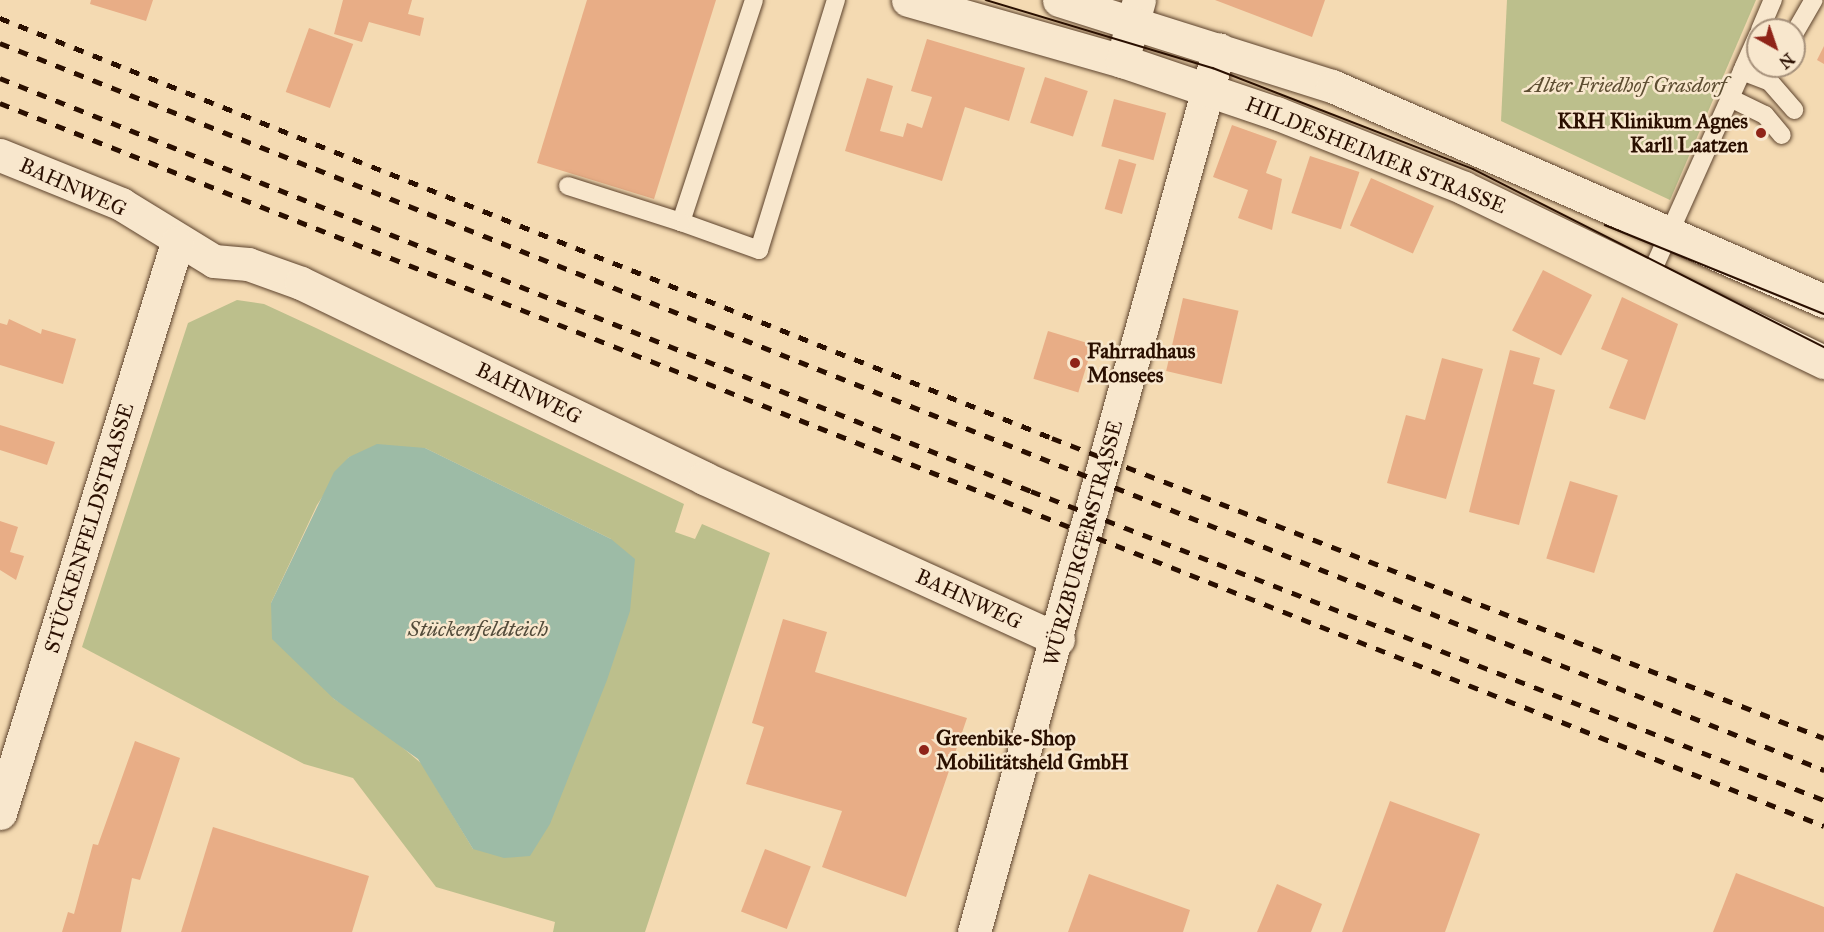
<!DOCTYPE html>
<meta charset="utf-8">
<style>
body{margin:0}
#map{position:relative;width:1824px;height:932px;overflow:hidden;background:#f4dab2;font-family:"IM FELL Great Primer",serif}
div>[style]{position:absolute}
.green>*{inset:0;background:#bcbf8c}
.water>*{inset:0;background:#9dbba6}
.building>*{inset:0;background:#e8ad86;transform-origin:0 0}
.roads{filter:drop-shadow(0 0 2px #5c422c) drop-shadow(0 0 2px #5c422c)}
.service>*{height:18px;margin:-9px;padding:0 9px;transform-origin:9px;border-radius:9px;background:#f8e7cd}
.minor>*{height:33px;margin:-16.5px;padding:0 16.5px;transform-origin:16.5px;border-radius:16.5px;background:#f8e7cd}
.tertiary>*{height:33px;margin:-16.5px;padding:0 16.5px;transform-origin:16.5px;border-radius:16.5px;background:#f8e7cd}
.tram>*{height:1.5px;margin:-0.75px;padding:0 0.75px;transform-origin:0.75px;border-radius:0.75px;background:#2a0f00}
.rail>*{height:4.5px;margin-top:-2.25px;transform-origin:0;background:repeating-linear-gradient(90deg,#2a0f00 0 10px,transparent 0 20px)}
.dots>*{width:16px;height:16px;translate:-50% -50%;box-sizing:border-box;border:3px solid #f8e7cd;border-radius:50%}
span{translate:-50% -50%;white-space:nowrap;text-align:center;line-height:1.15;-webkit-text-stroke:5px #f8e7cd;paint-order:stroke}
.park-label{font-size:21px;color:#5d4d31;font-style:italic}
.poi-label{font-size:21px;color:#2a0f00;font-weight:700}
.right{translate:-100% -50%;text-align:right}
.left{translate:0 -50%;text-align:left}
.street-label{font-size:21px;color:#2a0f00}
.water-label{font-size:22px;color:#524b3a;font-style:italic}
.north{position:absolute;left:1746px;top:18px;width:60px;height:60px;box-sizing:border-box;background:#f8e7cd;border:2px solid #a6917b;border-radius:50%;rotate:140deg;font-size:16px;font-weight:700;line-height:24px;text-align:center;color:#2a0f00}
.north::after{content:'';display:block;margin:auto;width:21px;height:27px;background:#8f2418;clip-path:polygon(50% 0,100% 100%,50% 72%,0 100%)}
</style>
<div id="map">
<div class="green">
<div style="clip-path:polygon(1507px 0,1756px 0,1670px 200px,1501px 121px)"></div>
<div style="clip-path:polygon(evenodd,237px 300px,264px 304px,316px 328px,684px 504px,675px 532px,695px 539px,702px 524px,770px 553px,645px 932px,553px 932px,555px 922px,436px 887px,353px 778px,304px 764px,82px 647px,188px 323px,237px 300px,425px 448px,611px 539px,473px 849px,422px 764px,377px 726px,334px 699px,271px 603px,317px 505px,349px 457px,425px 448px)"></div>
</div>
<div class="water">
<div style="clip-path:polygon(377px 444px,425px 448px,611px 539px,635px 559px,630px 611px,607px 680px,550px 824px,530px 856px,504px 858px,473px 849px,418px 759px,334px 699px,272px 639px,271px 603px,334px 472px,349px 457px)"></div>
</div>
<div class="building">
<div style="clip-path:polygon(91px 0,153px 0,146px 21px,90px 4px)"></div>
<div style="clip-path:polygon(343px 0,412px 0,408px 14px,424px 18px,420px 36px,369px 22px,362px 42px,334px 34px)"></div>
<div style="clip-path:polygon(587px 0,716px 0,654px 199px,537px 163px)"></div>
<div style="clip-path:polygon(1215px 0,1325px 0,1312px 37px)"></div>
<div style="left:309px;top:28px;width:47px;height:68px;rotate:20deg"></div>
<div style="clip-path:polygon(927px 39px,1025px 68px,1009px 121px,965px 107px,942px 181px,845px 151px,867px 78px,893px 86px,880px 131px,903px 137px,907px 123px,922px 128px,932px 97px,911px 91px)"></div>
<div style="clip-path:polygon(1824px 46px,1824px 64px,1817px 60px)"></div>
<div style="left:1045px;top:77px;width:45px;height:48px;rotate:18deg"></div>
<div style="left:1114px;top:99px;width:54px;height:49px;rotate:15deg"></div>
<div style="clip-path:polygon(1232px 125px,1277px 141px,1266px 173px,1282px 179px,1272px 230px,1238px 218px,1248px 190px,1213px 177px)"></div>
<div style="left:1310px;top:156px;width:52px;height:60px;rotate:18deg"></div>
<div style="left:1119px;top:159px;width:18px;height:52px;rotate:16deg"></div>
<div style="left:1371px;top:178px;width:69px;height:52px;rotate:24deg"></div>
<div style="left:1543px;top:270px;width:55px;height:68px;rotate:27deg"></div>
<div style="clip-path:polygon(1622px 297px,1678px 324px,1645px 420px,1609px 408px,1628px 360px,1601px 349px)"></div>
<div style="left:1183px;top:298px;width:57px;height:75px;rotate:13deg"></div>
<div style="clip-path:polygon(9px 319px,41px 334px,42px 329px,76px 339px,63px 384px,0 365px,0 323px,7px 325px)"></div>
<div style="left:1048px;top:331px;width:47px;height:50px;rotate:17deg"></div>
<div style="clip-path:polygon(1510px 350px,1540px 358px,1533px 384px,1555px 390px,1519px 525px,1469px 512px)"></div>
<div style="clip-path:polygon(1442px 358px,1483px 369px,1446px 499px,1387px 483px,1406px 415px,1425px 420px)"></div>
<div style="clip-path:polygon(0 425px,55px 442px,47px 465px,0 450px)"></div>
<div style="left:1570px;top:481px;width:50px;height:81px;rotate:17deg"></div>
<div style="clip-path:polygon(0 521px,18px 527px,10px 552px,24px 556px,16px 580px,0 570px)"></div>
<div style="clip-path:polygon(783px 619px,827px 632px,815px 672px,967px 718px,906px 897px,822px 867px,842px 811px,746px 784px,764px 727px,752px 723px)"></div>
<div style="clip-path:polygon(135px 741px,180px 758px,140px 880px,132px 878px,121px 932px,62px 932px,68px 912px,74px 914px,93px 844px,98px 845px)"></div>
<div style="clip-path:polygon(1390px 801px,1480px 834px,1445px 932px,1342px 932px)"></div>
<div style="clip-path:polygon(213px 827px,369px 876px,352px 932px,181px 932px)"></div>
<div style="left:765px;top:849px;width:49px;height:67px;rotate:21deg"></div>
<div style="clip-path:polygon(1736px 873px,1824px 907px,1824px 932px,1713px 932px)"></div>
<div style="clip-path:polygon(1089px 874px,1190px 910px,1183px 932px,1068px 932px)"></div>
<div style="clip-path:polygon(1277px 884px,1322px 904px,1311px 932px,1257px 932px)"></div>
</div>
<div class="roads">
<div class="service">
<div style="left:754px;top:0;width:234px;rotate:108.2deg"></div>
<div style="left:681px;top:222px;width:83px;rotate:19.7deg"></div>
<div style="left:759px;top:250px;width:262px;rotate:-72.9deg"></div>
<div style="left:1760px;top:30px;width:33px;rotate:-67deg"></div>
<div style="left:1794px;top:34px;width:39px;rotate:-60deg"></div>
<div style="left:1758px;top:35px;width:35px;rotate:114deg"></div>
<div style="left:1744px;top:67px;width:15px;rotate:-23deg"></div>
<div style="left:1742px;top:71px;width:30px;rotate:21deg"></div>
<div style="left:1770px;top:82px;width:37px;rotate:49deg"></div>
<div style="left:1730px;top:98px;width:39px;rotate:26deg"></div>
<div style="left:1765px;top:115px;width:26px;rotate:50deg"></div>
<div style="left:568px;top:186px;width:119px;rotate:17.7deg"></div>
<div style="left:1650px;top:276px;width:229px;rotate:-65.8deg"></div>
</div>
<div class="minor">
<div style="left:1122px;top:61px;width:63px;rotate:-74.4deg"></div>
<div style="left:0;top:155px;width:131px;rotate:22deg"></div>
<div style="left:121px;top:204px;width:109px;rotate:31.5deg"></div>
<div style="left:214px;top:261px;width:34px;rotate:5deg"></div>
<div style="left:248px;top:264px;width:56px;rotate:19.7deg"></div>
<div style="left:301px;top:283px;width:448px;rotate:25.8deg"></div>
<div style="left:704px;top:478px;width:389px;rotate:24.5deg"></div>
<div style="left:0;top:813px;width:597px;rotate:-72.75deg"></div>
<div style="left:974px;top:932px;width:916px;rotate:-74.49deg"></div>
</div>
<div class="tertiary">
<div style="left:908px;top:0;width:223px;rotate:15.9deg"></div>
<div style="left:1122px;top:61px;width:163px;rotate:18.7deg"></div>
<div style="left:1276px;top:113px;width:202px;rotate:21.7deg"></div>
<div style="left:1464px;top:188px;width:400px;rotate:25.8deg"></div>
<div style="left:1059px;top:0;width:286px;rotate:17.5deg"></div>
<div style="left:1332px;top:86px;width:537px;rotate:23.6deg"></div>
</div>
</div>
<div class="tram">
<div style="left:986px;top:0;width:237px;rotate:16.7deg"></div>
<div style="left:1213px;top:68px;width:279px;rotate:21.2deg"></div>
<div style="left:1473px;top:169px;width:394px;rotate:26.9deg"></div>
<div style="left:1605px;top:225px;width:236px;rotate:22.1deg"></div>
</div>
<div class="rail">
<div style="left:0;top:18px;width:1133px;rotate:21.76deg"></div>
<div style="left:1052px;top:438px;width:828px;rotate:21.24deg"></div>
<div style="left:0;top:43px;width:1964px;rotate:21.73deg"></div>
<div style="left:0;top:78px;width:1111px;rotate:21.83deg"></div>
<div style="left:1031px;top:491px;width:851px;rotate:21.29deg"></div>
<div style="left:0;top:103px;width:1962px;rotate:21.62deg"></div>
</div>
<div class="dots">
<div style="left:1761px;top:133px;background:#8f2418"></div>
<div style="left:1075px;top:363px;background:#8f2418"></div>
<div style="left:924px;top:750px;background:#8f2418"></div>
</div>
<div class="park-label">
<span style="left:1626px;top:85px">Alter Friedhof Grasdorf</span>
</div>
<div class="poi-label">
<span class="right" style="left:1748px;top:133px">KRH Klinikum Agnes<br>Karll Laatzen</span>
<span class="left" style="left:1087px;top:363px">Fahrradhaus<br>Monsees</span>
<span class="left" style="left:936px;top:750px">Greenbike-Shop<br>Mobilitätsheld GmbH</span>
</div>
<div class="street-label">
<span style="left:1376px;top:155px;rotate:22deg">HILDESHEIMER STRASSE</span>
<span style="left:73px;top:187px;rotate:24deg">BAHNWEG</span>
<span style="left:529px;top:393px;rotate:26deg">BAHNWEG</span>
<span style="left:89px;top:528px;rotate:-73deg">STÜCKENFELDSTRASSE</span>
<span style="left:1083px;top:543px;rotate:-75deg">WÜRZBURGER STRASSE</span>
<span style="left:969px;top:599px;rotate:25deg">BAHNWEG</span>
</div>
<div class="water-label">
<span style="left:478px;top:629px">Stückenfeldteich</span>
</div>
<div class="north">N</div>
</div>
